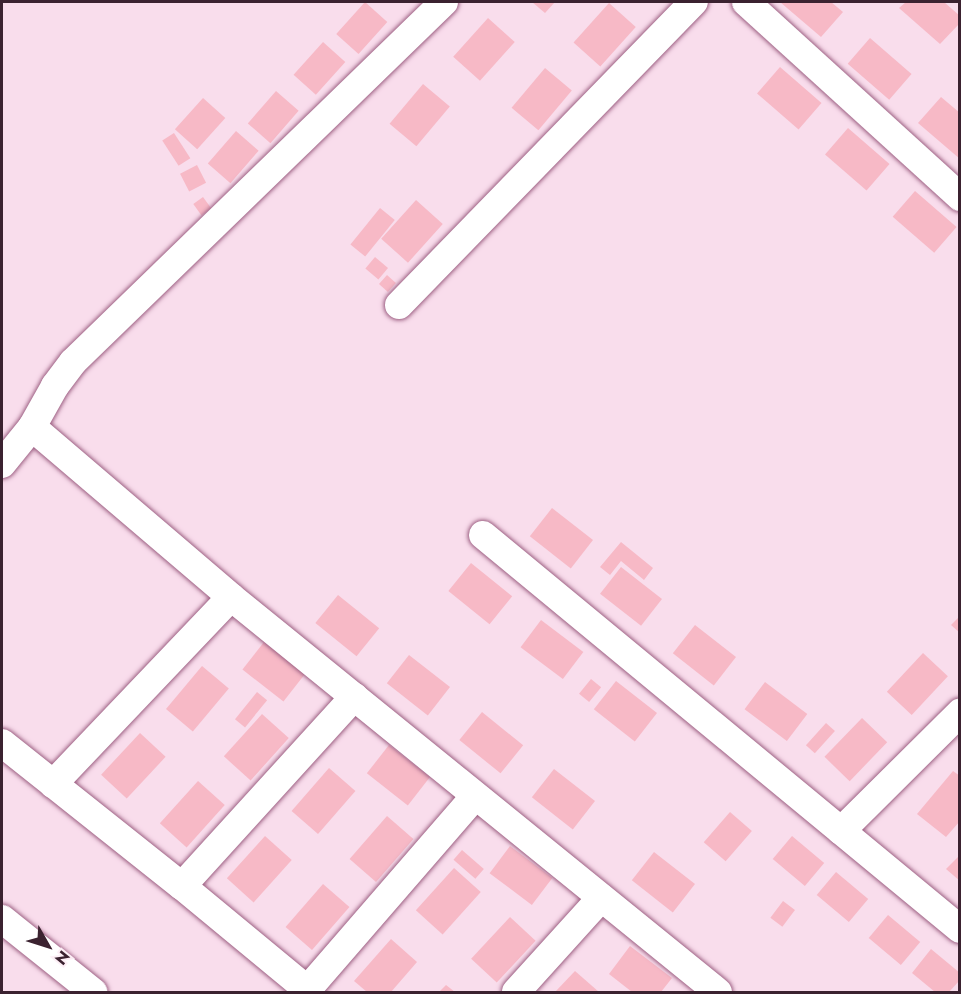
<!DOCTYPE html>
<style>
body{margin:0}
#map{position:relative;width:961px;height:994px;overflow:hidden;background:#f9ddec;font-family:Jost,sans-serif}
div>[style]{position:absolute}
.building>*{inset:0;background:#f7b9c6;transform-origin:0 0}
.roads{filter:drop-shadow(0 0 2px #9d6083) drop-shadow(0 0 2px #9d6083)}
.minor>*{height:28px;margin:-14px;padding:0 14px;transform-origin:14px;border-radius:14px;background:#fff}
span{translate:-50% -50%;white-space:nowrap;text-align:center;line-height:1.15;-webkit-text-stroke:5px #fdeff6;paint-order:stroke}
.frame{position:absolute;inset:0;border:3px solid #3b2230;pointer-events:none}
.north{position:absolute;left:18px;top:916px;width:60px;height:60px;-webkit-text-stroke:4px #fdeff6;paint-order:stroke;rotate:129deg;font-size:16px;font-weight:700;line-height:24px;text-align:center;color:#3b2230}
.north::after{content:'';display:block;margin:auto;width:21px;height:27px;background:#3b2230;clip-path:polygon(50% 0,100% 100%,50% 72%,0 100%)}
</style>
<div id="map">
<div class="building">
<div style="left:365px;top:2px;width:30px;height:43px;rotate:42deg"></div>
<div style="clip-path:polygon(532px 2px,555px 2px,545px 13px)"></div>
<div style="clip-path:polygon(780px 2px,831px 2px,843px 12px,821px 37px)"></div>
<div style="clip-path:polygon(906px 2px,944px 2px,960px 16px,960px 23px,940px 44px,899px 8px)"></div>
<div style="left:609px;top:3px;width:36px;height:53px;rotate:42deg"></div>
<div style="left:488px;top:18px;width:36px;height:52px;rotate:42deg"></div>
<div style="left:870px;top:38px;width:55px;height:34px;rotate:41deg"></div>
<div style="left:323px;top:42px;width:30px;height:44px;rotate:42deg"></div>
<div style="left:780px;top:67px;width:55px;height:35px;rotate:41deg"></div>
<div style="left:545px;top:68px;width:35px;height:52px;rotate:40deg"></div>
<div style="left:423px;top:84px;width:35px;height:52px;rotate:40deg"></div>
<div style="left:276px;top:91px;width:30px;height:43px;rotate:41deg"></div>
<div style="clip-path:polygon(941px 97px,960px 113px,960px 159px,918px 123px)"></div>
<div style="left:203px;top:98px;width:30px;height:42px;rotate:42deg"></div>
<div style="left:848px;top:128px;width:55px;height:35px;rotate:41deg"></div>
<div style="left:236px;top:131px;width:30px;height:43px;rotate:41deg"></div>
<div style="left:174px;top:133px;width:30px;height:14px;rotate:57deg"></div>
<div style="left:197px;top:165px;width:20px;height:19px;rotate:63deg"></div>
<div style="left:915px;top:191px;width:55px;height:34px;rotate:41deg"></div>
<div style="left:203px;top:197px;width:14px;height:12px;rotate:54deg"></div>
<div style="left:416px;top:200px;width:36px;height:52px;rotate:42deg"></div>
<div style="left:380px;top:208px;width:19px;height:47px;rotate:39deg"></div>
<div style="left:375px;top:257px;width:17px;height:15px;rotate:40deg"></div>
<div style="left:387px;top:275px;width:12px;height:12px;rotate:42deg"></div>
<div style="left:552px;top:508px;width:52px;height:36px;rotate:38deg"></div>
<div style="clip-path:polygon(621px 542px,653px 568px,644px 580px,621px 561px,610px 575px,600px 567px)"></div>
<div style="left:471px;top:563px;width:53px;height:36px;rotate:39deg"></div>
<div style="left:621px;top:567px;width:52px;height:34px;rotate:38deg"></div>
<div style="left:338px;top:595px;width:53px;height:36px;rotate:39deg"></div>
<div style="clip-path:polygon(960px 616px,960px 633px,951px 625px)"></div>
<div style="left:541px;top:620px;width:53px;height:34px;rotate:37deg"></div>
<div style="left:695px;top:625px;width:52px;height:36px;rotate:38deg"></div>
<div style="left:264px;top:642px;width:52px;height:35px;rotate:38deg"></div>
<div style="left:923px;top:653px;width:34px;height:53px;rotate:43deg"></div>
<div style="left:409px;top:655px;width:52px;height:36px;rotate:38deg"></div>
<div style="left:202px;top:666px;width:35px;height:56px;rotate:40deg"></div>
<div style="left:591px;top:679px;width:13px;height:19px;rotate:39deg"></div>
<div style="left:616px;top:681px;width:52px;height:36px;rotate:38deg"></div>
<div style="left:765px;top:682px;width:53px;height:34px;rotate:37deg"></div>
<div style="left:257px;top:692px;width:13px;height:35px;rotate:39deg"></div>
<div style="left:482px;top:712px;width:53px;height:36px;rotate:39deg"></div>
<div style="left:262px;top:714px;width:36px;height:57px;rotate:42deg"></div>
<div style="left:862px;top:718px;width:35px;height:54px;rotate:44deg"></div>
<div style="left:826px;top:723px;width:12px;height:30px;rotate:42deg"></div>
<div style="left:140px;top:733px;width:35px;height:57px;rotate:43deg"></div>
<div style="left:389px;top:745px;width:52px;height:36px;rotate:38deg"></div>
<div style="left:329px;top:768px;width:35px;height:57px;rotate:41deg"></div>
<div style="left:554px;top:769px;width:52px;height:36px;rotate:38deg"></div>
<div style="clip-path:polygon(953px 771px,960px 776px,960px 821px,946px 837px,917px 814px)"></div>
<div style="left:198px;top:781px;width:36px;height:57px;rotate:42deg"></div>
<div style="left:730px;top:812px;width:29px;height:40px;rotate:41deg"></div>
<div style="left:387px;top:816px;width:35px;height:57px;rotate:41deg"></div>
<div style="left:265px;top:836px;width:36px;height:57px;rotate:42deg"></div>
<div style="left:792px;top:836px;width:42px;height:30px;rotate:40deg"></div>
<div style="left:510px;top:846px;width:53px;height:34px;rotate:37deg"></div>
<div style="left:462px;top:850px;width:29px;height:13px;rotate:41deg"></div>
<div style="left:654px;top:852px;width:52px;height:36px;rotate:38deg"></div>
<div style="clip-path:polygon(960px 855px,960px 881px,946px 869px)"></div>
<div style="left:454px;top:868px;width:36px;height:57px;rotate:42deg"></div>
<div style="left:836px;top:872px;width:42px;height:30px;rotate:40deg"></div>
<div style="left:323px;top:884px;width:35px;height:57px;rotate:41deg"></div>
<div style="left:783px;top:901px;width:15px;height:21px;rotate:37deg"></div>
<div style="left:888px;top:915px;width:42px;height:30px;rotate:40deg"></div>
<div style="left:510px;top:917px;width:35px;height:57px;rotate:43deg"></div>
<div style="clip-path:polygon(391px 939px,417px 962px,391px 992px,367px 992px,354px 981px)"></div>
<div style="clip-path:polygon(630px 946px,672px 978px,661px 992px,632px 992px,609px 974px)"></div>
<div style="clip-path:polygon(931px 949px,960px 973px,960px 980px,949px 992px,935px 992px,912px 973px)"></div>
<div style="clip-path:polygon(575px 971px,599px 992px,555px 992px)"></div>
<div style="clip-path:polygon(446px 985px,455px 992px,439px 992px)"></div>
</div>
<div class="roads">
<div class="minor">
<div style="left:444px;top:2px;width:517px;rotate:135.86deg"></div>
<div style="left:73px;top:362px;width:30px;rotate:127deg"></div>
<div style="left:55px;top:386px;width:47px;rotate:119.3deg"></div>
<div style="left:32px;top:427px;width:262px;rotate:40.5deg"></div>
<div style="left:231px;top:597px;width:627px;rotate:39.05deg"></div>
<div style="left:746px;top:2px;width:290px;rotate:42.3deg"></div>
<div style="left:399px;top:305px;width:423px;rotate:-45.8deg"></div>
<div style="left:2px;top:464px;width:48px;rotate:-51deg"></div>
<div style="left:483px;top:535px;width:619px;rotate:39.56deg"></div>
<div style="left:2px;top:743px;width:230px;rotate:38.5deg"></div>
<div style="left:182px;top:886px;width:166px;rotate:39.6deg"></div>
<div style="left:53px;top:784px;width:258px;rotate:-46.4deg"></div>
<div style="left:841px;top:831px;width:168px;rotate:-44.8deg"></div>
<div style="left:182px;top:886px;width:256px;rotate:-47.7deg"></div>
<div style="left:2px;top:919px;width:117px;rotate:38.7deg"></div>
<div style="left:307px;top:990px;width:257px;rotate:-49.1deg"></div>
<div style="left:516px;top:992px;width:127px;rotate:-47.9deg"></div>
</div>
</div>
<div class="frame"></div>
<div class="north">N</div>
</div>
